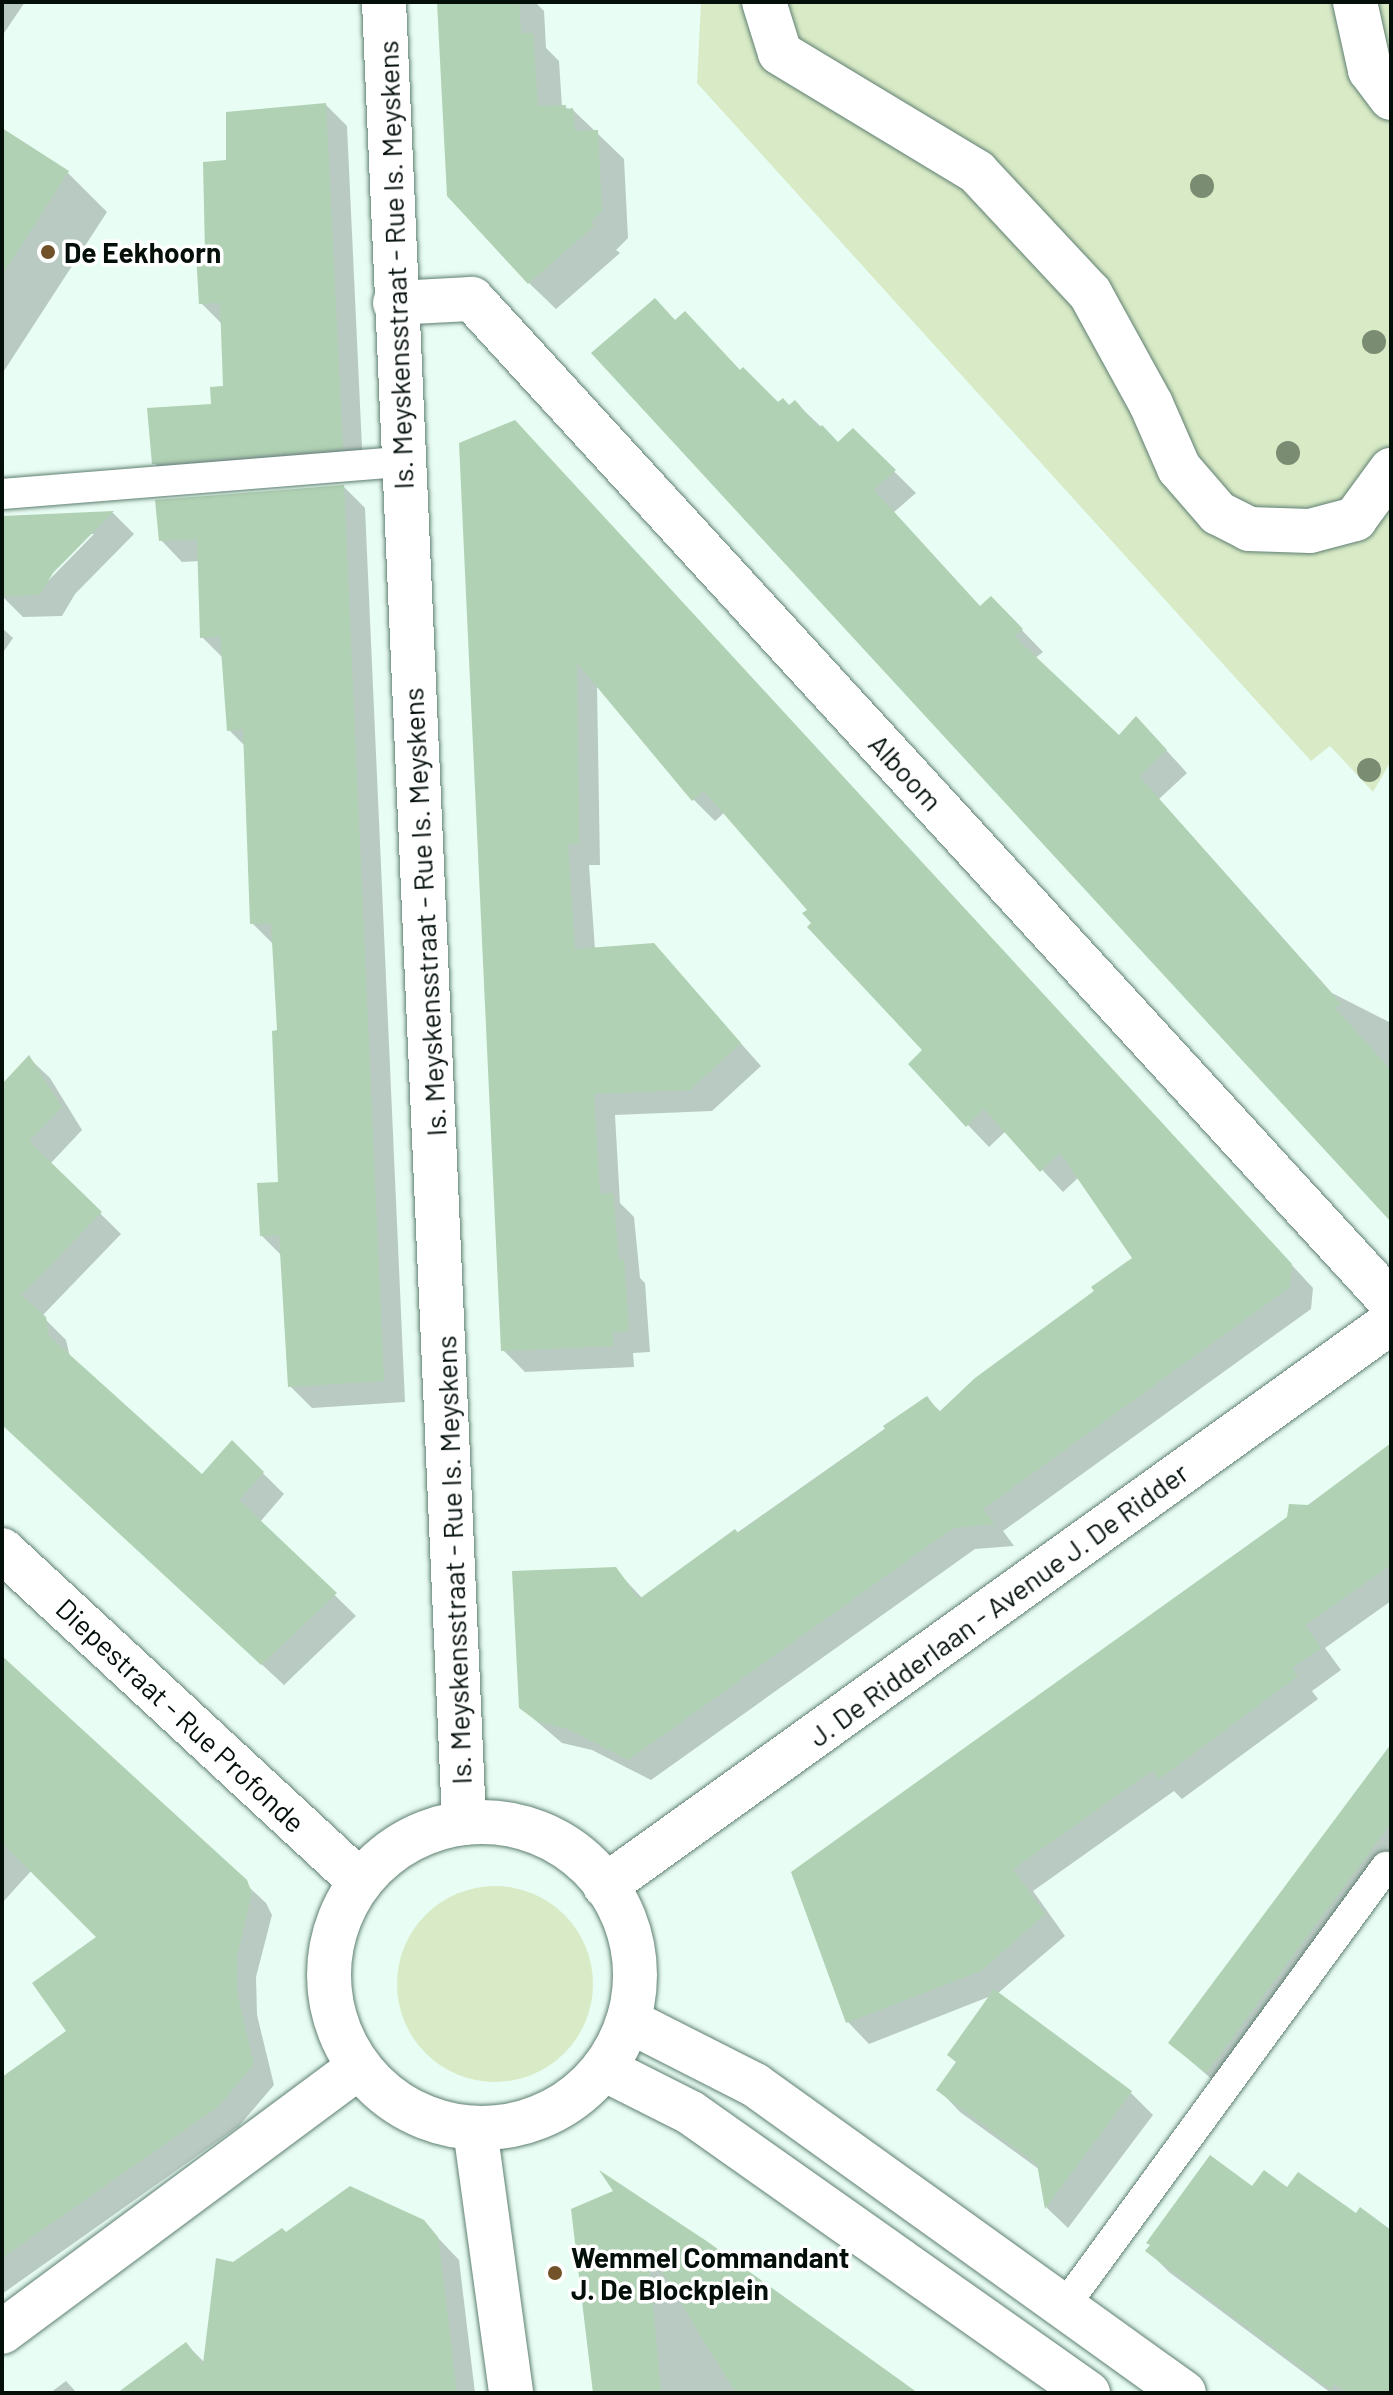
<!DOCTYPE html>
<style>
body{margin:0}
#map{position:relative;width:1393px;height:2395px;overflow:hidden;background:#e8fdf3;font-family:Barlow,sans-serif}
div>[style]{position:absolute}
.green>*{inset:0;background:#d9ebc6}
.round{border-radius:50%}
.shadow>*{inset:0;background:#0003}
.building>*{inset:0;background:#b0d1b3}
.roads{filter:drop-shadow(0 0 2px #5f7f71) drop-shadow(0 0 2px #5f7f71)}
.lane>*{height:30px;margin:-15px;padding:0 15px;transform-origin:15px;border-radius:15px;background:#fff}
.street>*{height:44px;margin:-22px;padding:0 22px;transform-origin:22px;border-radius:22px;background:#fff}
.secondary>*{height:44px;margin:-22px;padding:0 22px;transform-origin:22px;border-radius:22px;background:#fff}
.secondary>.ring{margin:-22px;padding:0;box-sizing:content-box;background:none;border:44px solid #fff;border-radius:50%}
.trees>*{width:24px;height:24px;margin:-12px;border-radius:50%;background:#7a8c71}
.dots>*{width:22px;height:22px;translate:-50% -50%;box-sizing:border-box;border:4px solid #fff;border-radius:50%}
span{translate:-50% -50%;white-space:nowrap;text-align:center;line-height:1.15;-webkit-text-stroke:7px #fff;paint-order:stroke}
.poi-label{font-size:28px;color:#040f0a;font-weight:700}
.left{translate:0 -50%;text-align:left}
.street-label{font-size:28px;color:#040f0a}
.frame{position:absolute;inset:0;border:4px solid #040f0a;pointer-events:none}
</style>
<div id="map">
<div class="green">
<div style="clip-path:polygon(701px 2px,1391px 2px,1391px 761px,1373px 792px,1330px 746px,1311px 761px,697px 83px)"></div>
<div class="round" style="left:397px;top:1886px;width:196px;height:196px"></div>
</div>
<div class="shadow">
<div style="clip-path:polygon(2px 2px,25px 2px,2px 36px)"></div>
<div style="clip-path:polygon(439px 2px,535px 2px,544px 11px,546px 48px,559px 61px,562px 107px,573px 110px,624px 159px,628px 238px,616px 250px,620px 253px,556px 309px,529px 283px)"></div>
<div style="clip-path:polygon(326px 105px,347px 126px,363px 469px,175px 484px,154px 463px,213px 406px,225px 388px,222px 324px,201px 303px,207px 255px,228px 162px)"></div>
<div style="clip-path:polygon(2px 130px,68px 173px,107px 212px,2px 374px)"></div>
<div style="clip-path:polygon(676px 322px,777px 405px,789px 407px,795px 402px,839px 444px,853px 431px,916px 493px,894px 512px,981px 608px,991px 598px,1043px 652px,1034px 659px,1119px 738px,1157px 740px,1187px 773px,1159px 799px,1332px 993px,1391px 1023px,1391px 1218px)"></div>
<div style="clip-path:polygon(536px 445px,1313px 1288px,1311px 1309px,1003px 1531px,1014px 1546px,975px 1549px,651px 1780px,592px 1750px,562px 1743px,521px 1708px,615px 1569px,643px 1599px,927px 1399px,941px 1412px,1135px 1259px,1079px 1177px,1063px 1192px,1006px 1131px,989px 1147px,968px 1125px,925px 1050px,813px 923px,809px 910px,725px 812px,715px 821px,694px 800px,597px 685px,600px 865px,589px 865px,595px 949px,653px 945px,761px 1066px,712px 1111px,615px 1115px,620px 1203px,634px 1217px,640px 1278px,645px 1283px,650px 1352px,633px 1353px,634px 1367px,525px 1372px,503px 1350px)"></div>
<div style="clip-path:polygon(344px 487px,365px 508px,405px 1402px,312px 1408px,290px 1386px,282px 1256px,262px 1236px,280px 1184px,279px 1032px,274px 945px,252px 923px,245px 746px,229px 730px,223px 658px,202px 637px,200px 561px,182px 562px,161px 540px)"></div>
<div style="clip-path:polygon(evenodd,113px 513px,134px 534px,75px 594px,62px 616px,23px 617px,2px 596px,2px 518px,113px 513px,88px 534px,94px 534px,48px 581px,45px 578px,88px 534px)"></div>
<div style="clip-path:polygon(2px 628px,13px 638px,2px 654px)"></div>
<div style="clip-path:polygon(29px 1058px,50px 1078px,82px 1130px,50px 1164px,121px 1234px,42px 1316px,66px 1340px,70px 1357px,202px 1476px,232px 1443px,284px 1494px,260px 1522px,356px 1616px,284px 1685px,2px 1423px,2px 1087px)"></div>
<div style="clip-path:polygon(1391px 1446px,1391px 1601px,1325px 1648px,1341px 1670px,1312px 1691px,1318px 1699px,1182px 1799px,1174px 1791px,1033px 1891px,1065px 1936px,997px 1994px,1131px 2093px,1153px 2115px,1068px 2228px,1047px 2208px,1040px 2170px,960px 2112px,939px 2090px,957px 2063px,991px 1996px,869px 2044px,848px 2022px,793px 1873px)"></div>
<div style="clip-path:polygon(2px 1656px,266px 1903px,272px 1915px,256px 1977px,257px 2015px,274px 2085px,239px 2126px,2px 2294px,2px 2078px,69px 2032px,99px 1938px,32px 1870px,2px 1903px)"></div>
<div style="clip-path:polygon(1391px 1758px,1391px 1878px,1230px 2095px,1170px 2043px)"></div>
<div style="clip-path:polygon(624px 2188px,911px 2393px,595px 2393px)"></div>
<div style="clip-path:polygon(1252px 2189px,1288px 2190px,1391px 2232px,1391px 2393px,1331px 2393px,1169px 2272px,1148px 2251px)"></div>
<div style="clip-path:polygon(423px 2222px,459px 2260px,475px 2393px,120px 2393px,186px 2344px,205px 2363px,233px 2265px,287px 2235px)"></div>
<div style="clip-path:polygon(66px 2381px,77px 2393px,50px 2393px)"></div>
</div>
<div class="building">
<div style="clip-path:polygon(437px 2px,519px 2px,521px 33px,533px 33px,538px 106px,566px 105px,566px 109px,573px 108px,575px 131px,598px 130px,602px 211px,591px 222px,594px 226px,528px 284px,447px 196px)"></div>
<div style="clip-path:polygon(326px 103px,343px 449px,152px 464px,147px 408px,211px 404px,210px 387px,223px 386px,220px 303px,199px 304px,196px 254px,205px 253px,203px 162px,226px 160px,226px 112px)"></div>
<div style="clip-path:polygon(2px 128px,69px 171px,2px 275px)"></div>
<div style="clip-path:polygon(655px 298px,675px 320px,685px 311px,740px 370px,743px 367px,778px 402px,783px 398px,789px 405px,795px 400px,819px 428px,822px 425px,838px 442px,853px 428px,896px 470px,874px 490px,980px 606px,991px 596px,1023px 629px,1014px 636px,1119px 735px,1136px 716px,1167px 750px,1139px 776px,1341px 1004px,1335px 1008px,1391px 1070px,1391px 1222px,591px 353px)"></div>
<div style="clip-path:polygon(515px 420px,1292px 1264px,1290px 1287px,983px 1509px,995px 1524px,953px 1528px,628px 1760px,568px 1729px,538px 1722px,519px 1708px,512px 1571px,616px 1567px,639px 1599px,735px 1529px,738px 1533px,885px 1429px,883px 1426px,927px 1396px,939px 1412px,975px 1378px,1094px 1291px,1091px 1287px,1132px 1258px,1060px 1153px,1040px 1172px,984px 1109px,966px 1127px,908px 1064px,922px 1050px,807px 927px,811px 923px,802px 913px,807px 910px,704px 791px,692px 801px,577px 663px,579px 844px,568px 844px,575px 949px,654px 943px,741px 1043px,690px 1090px,594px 1094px,600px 1194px,613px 1193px,619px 1260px,624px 1259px,629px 1331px,612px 1332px,614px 1346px,501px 1351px,459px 443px)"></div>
<div style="clip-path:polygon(344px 485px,384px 1381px,288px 1387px,279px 1235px,260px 1236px,257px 1183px,278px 1182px,272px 1031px,277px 1030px,271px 924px,250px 924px,243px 729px,227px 731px,220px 636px,200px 638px,197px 539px,159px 541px,155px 500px)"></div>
<div style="clip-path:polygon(114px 511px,53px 573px,40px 595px,2px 596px,2px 516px)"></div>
<div style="clip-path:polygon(29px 1055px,62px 1107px,29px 1141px,102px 1212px,21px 1295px,46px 1317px,49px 1336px,202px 1474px,232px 1440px,264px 1472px,239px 1500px,337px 1593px,261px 1665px,2px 1425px,2px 1084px)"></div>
<div style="clip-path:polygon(1391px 1443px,1391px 1565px,1305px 1625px,1321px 1648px,1292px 1668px,1298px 1676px,1159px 1779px,1153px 1770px,1013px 1869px,1045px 1914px,981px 1971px,846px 2023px,791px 1872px,1287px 1517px,1289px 1504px,1308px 1505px)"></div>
<div style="clip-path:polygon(2px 1656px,247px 1880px,252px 1893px,237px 1956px,237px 1993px,254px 2064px,219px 2106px,2px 2258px,2px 2077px,66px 2031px,32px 1983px,96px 1937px,2px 1843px)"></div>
<div style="clip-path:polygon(1391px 1744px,1391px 1823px,1206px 2073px,1168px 2043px)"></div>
<div style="clip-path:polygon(994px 1989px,1132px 2091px,1045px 2209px,1037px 2164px,936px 2090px,956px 2062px,947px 2055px)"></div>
<div style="clip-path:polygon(1210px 2155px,1252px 2186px,1264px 2170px,1287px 2187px,1298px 2172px,1356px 2213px,1360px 2207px,1391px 2230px,1391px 2393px,1348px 2393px,1335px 2384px,1331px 2390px,1145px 2251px,1150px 2245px,1146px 2243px)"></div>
<div style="clip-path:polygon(599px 2170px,708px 2242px,918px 2393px,736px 2393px,648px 2250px,661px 2393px,593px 2393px,571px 2209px,613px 2191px)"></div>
<div style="clip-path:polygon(350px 2186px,424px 2220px,438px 2237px,457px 2393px,117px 2393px,186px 2342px,203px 2364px,216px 2258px,233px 2262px,282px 2228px,286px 2232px)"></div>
</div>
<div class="roads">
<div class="lane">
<div style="left:2px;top:494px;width:402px;rotate:-4.6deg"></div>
<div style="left:1063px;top:2308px;width:547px;rotate:-53.78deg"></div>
</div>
<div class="street">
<div style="left:764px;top:2px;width:53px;rotate:72.6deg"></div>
<div style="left:780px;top:53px;width:230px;rotate:31.1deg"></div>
<div style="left:977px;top:172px;width:166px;rotate:47deg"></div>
<div style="left:1090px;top:293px;width:127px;rotate:61.2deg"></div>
<div style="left:1151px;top:404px;width:70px;rotate:66.4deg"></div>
<div style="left:1179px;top:468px;width:60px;rotate:49.1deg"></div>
<div style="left:1218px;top:513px;width:35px;rotate:27deg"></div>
<div style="left:1249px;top:529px;width:61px;rotate:1.9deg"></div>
<div style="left:1310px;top:531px;width:47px;rotate:-14.9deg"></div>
<div style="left:1355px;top:519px;width:61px;rotate:-53.7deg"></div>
<div style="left:1355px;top:2px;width:70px;rotate:77.6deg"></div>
<div style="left:1370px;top:70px;width:35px;rotate:53deg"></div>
<div style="left:395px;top:303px;width:77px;rotate:-3deg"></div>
<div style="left:472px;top:299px;width:1360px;rotate:47.5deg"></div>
<div style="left:605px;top:1886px;width:967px;rotate:-35.66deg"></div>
<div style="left:2px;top:2332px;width:445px;rotate:-36.6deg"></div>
</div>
<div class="secondary">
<div style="left:384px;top:2px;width:1823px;rotate:87.48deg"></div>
<div style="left:2px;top:1550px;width:488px;rotate:42.8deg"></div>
<div class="ring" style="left:329px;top:1822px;width:262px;height:262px"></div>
<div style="left:629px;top:2021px;width:141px;rotate:26.9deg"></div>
<div style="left:755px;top:2085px;width:528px;rotate:35.68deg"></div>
<div style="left:604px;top:2069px;width:97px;rotate:26.8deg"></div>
<div style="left:691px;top:2113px;width:486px;rotate:35.2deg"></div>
<div style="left:475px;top:2129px;width:266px;rotate:82.2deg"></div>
</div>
</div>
<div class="trees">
<div style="left:1202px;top:186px"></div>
<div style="left:1374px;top:342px"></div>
<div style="left:1288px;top:453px"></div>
<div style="left:1369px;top:770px"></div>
</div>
<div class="dots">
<div style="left:48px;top:252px;background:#725228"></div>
<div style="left:555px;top:2273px;background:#725228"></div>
</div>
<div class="poi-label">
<span class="left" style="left:64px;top:252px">De Eekhoorn</span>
<span class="left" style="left:571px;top:2273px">Wemmel Commandant<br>J. De Blockplein</span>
</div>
<div class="street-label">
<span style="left:395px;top:265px;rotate:-92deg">Is. Meyskensstraat - Rue Is. Meyskens</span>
<span style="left:906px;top:772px;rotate:47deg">Alboom</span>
<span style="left:424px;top:912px;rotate:-93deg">Is. Meyskensstraat - Rue Is. Meyskens</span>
<span style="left:453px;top:1560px;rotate:-92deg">Is. Meyskensstraat - Rue Is. Meyskens</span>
<span style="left:998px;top:1604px;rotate:-36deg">J. De Ridderlaan - Avenue J. De Ridder</span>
<span style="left:181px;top:1715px;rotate:43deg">Diepestraat - Rue Profonde</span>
</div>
<div class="frame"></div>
</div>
